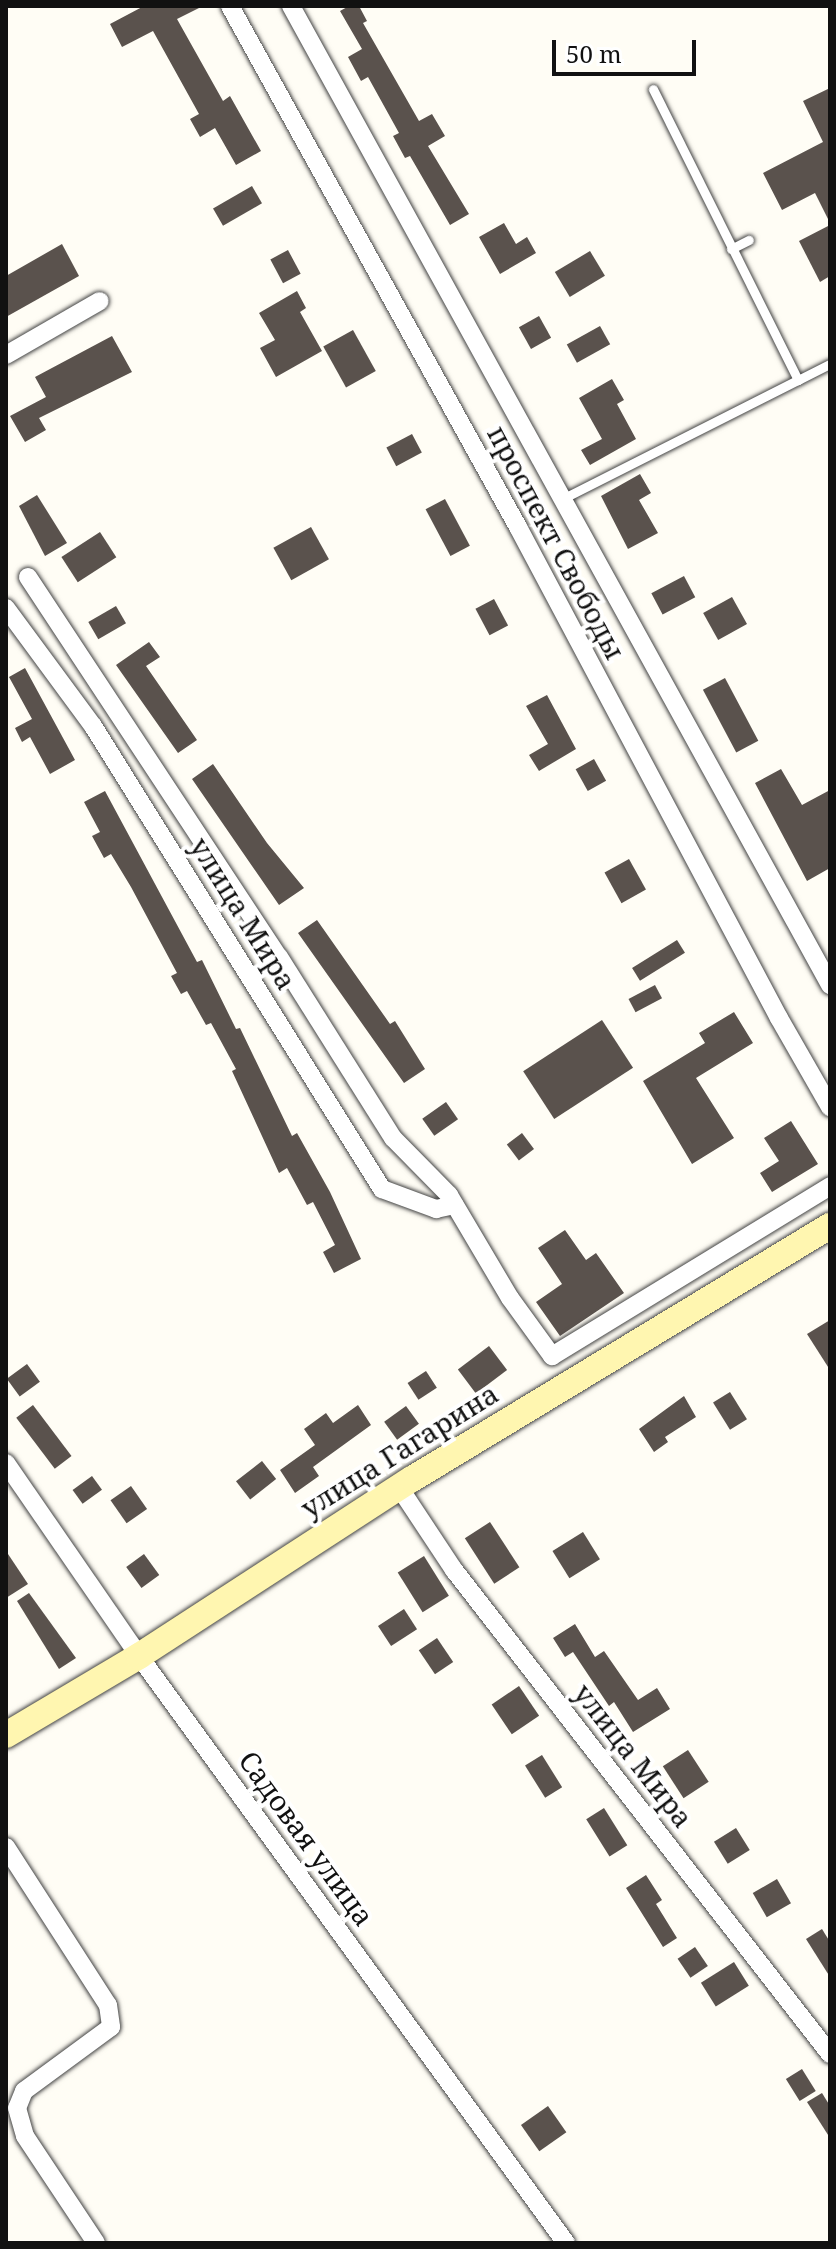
<!DOCTYPE html>
<meta charset="utf-8">
<style>
body{margin:0}
#map{position:relative;width:836px;height:2249px;overflow:hidden;background:#fffdf5;font-family:"Noto Serif",serif}
div>[style]{position:absolute}
.building>*{inset:0;background:#5a524d;transform-origin:0 0}
.roads{filter:drop-shadow(0 0 2px #444) drop-shadow(0 0 2px #444)}
.service>*{height:9px;margin:-4.5px;padding:0 4.5px;transform-origin:4.5px;border-radius:4.5px;background:#fff}
.minor>*{height:18px;margin:-9px;padding:0 9px;transform-origin:9px;border-radius:9px;background:#fff}
.secondary>*{height:26px;margin:-13px;padding:0 13px;transform-origin:13px;border-radius:13px;background:#fff6b0}
span{translate:-50% -50%;white-space:nowrap;text-align:center;line-height:1.15;-webkit-text-stroke:8px #fff;paint-order:stroke}
.street-label{font-size:28px;color:#111}
.frame{position:absolute;inset:0;border:8px solid #111;pointer-events:none}
.scale{position:absolute;left:552px;top:40px;width:144px;height:36px;box-sizing:border-box;border:4px solid #111;border-top:0;padding-left:10px;font-size:24px;line-height:28px;white-space:nowrap;color:#111;-webkit-text-stroke:6px #fff;paint-order:stroke}
</style>
<div id="map">
<div class="building">
<div style="clip-path:polygon(144px 6px,203px 6px,177px 19px,223px 101px,230px 96px,261px 151px,236px 165px,215px 128px,200px 137px,190px 119px,199px 114px,153px 31px,122px 47px,110px 24px)"></div>
<div style="clip-path:polygon(349px 6px,359px 6px,367px 21px,363px 23px,419px 121px,432px 114px,445px 136px,428px 146px,469px 214px,450px 225px,410px 156px,405px 158px,393px 136px,399px 133px,368px 77px,361px 81px,348px 57px,362px 49px,340px 11px)"></div>
<div style="clip-path:polygon(830px 88px,830px 223px,815px 193px,782px 210px,763px 173px,823px 142px,803px 101px)"></div>
<div style="left:252px;top:186px;width:20px;height:45px;rotate:60deg"></div>
<div style="clip-path:polygon(504px 223px,516px 244px,527px 237px,536px 253px,500px 274px,479px 237px)"></div>
<div style="clip-path:polygon(830px 225px,830px 276px,820px 282px,799px 241px)"></div>
<div style="clip-path:polygon(62px 244px,79px 276px,6px 317px,6px 276px)"></div>
<div style="left:288px;top:250px;width:27px;height:20px;rotate:62deg"></div>
<div style="left:590px;top:251px;width:29px;height:41px;rotate:59deg"></div>
<div style="clip-path:polygon(297px 291px,306px 308px,300px 312px,322px 351px,276px 377px,260px 348px,275px 340px,259px 313px)"></div>
<div style="left:539px;top:316px;width:25px;height:23px;rotate:61deg"></div>
<div style="left:600px;top:326px;width:21px;height:38px;rotate:61deg"></div>
<div style="left:353px;top:330px;width:47px;height:34px;rotate:61deg"></div>
<div style="clip-path:polygon(112px 336px,132px 372px,39px 418px,46px 430px,25px 442px,10px 416px,46px 397px,35px 377px)"></div>
<div style="clip-path:polygon(612px 379px,624px 400px,617px 404px,636px 439px,590px 465px,581px 450px,602px 439px,579px 398px)"></div>
<div style="left:412px;top:434px;width:21px;height:29px;rotate:62deg"></div>
<div style="clip-path:polygon(640px 474px,651px 493px,639px 500px,658px 533px,628px 549px,601px 496px)"></div>
<div style="clip-path:polygon(37px 495px,67px 543px,45px 556px,19px 506px)"></div>
<div style="left:445px;top:499px;width:53px;height:22px;rotate:62deg"></div>
<div style="left:311px;top:527px;width:37px;height:43px;rotate:61deg"></div>
<div style="left:100px;top:532px;width:30px;height:46px;rotate:57deg"></div>
<div style="left:684px;top:576px;width:24px;height:37px;rotate:62deg"></div>
<div style="left:732px;top:597px;width:31px;height:33px;rotate:61deg"></div>
<div style="left:494px;top:599px;width:30px;height:21px;rotate:62deg"></div>
<div style="left:116px;top:606px;width:20px;height:32px;rotate:60deg"></div>
<div style="clip-path:polygon(149px 642px,160px 657px,146px 666px,197px 740px,178px 753px,116px 665px)"></div>
<div style="clip-path:polygon(25px 668px,75px 760px,50px 774px,30px 737px,22px 742px,15px 728px,32px 719px,9px 677px)"></div>
<div style="left:725px;top:678px;width:71px;height:25px;rotate:62deg"></div>
<div style="clip-path:polygon(547px 695px,576px 749px,539px 771px,529px 755px,548px 744px,526px 706px)"></div>
<div style="left:594px;top:759px;width:25px;height:21px;rotate:61deg"></div>
<div style="clip-path:polygon(213px 764px,267px 843px,304px 888px,279px 905px,192px 779px)"></div>
<div style="clip-path:polygon(781px 769px,802px 805px,830px 790px,830px 868px,807px 881px,755px 783px)"></div>
<div style="clip-path:polygon(105px 791px,197px 962px,202px 960px,236px 1029px,240px 1028px,292px 1136px,297px 1133px,330px 1192px,361px 1259px,334px 1273px,323px 1252px,335px 1245px,313px 1202px,307px 1205px,287px 1168px,279px 1173px,232px 1071px,236px 1069px,211px 1023px,206px 1025px,187px 991px,181px 994px,171px 976px,177px 973px,131px 887px,111px 854px,104px 858px,92px 836px,100px 832px,84px 802px)"></div>
<div style="left:629px;top:859px;width:35px;height:28px;rotate:61deg"></div>
<div style="clip-path:polygon(317px 920px,390px 1024px,395px 1021px,425px 1069px,404px 1083px,298px 933px)"></div>
<div style="left:677px;top:940px;width:15px;height:53px;rotate:58deg"></div>
<div style="left:655px;top:985px;width:15px;height:30px;rotate:62deg"></div>
<div style="clip-path:polygon(734px 1012px,753px 1043px,696px 1078px,734px 1138px,692px 1164px,643px 1081px,705px 1043px,699px 1033px)"></div>
<div style="left:602px;top:1020px;width:57px;height:94px;rotate:57deg"></div>
<div style="left:446px;top:1102px;width:21px;height:29px;rotate:55deg"></div>
<div style="clip-path:polygon(791px 1121px,818px 1164px,772px 1192px,760px 1173px,779px 1161px,764px 1138px)"></div>
<div style="left:522px;top:1133px;width:20px;height:19px;rotate:53deg"></div>
<div style="clip-path:polygon(565px 1230px,586px 1260px,596px 1253px,624px 1293px,560px 1336px,536px 1302px,562px 1284px,538px 1248px)"></div>
<div style="clip-path:polygon(830px 1320px,830px 1370px,807px 1334px)"></div>
<div style="left:489px;top:1346px;width:30px;height:39px;rotate:53deg"></div>
<div style="left:27px;top:1364px;width:22px;height:25px;rotate:54deg"></div>
<div style="left:426px;top:1371px;width:20px;height:22px;rotate:57deg"></div>
<div style="left:730px;top:1392px;width:32px;height:20px;rotate:58deg"></div>
<div style="clip-path:polygon(684px 1396px,696px 1417px,665px 1437px,668px 1442px,654px 1452px,639px 1429px)"></div>
<div style="left:33px;top:1405px;width:64px;height:21px;rotate:53deg"></div>
<div style="clip-path:polygon(358px 1405px,371px 1425px,313px 1467px,319px 1476px,295px 1493px,280px 1470px,315px 1445px,304px 1429px,326px 1413px,333px 1423px)"></div>
<div style="left:406px;top:1406px;width:22px;height:27px;rotate:54deg"></div>
<div style="left:262px;top:1461px;width:23px;height:33px;rotate:52deg"></div>
<div style="left:92px;top:1476px;width:17px;height:24px;rotate:54deg"></div>
<div style="left:131px;top:1486px;width:28px;height:25px;rotate:55deg"></div>
<div style="left:490px;top:1522px;width:54px;height:30px;rotate:57deg"></div>
<div style="left:583px;top:1532px;width:32px;height:36px;rotate:58deg"></div>
<div style="clip-path:polygon(6px 1551px,28px 1584px,6px 1598px)"></div>
<div style="left:144px;top:1554px;width:26px;height:22px;rotate:54deg"></div>
<div style="left:424px;top:1556px;width:47px;height:31px;rotate:58deg"></div>
<div style="clip-path:polygon(29px 1593px,76px 1658px,59px 1669px,17px 1601px)"></div>
<div style="left:404px;top:1609px;width:24px;height:31px;rotate:57deg"></div>
<div style="clip-path:polygon(575px 1624px,595px 1657px,604px 1651px,638px 1700px,657px 1688px,670px 1709px,633px 1732px,614px 1702px,609px 1706px,573px 1652px,565px 1657px,553px 1638px)"></div>
<div style="left:437px;top:1638px;width:29px;height:22px;rotate:56deg"></div>
<div style="left:519px;top:1686px;width:36px;height:33px;rotate:56deg"></div>
<div style="left:688px;top:1750px;width:38px;height:30px;rotate:57deg"></div>
<div style="left:542px;top:1755px;width:38px;height:20px;rotate:58deg"></div>
<div style="left:604px;top:1808px;width:44px;height:21px;rotate:58deg"></div>
<div style="left:736px;top:1828px;width:26px;height:26px;rotate:58deg"></div>
<div style="clip-path:polygon(646px 1875px,662px 1900px,656px 1904px,677px 1938px,663px 1947px,626px 1888px)"></div>
<div style="left:777px;top:1879px;width:28px;height:28px;rotate:60deg"></div>
<div style="clip-path:polygon(822px 1929px,830px 1942px,830px 1977px,806px 1939px)"></div>
<div style="left:695px;top:1947px;width:23px;height:21px;rotate:56deg"></div>
<div style="left:734px;top:1962px;width:28px;height:39px;rotate:58deg"></div>
<div style="left:802px;top:2069px;width:26px;height:19px;rotate:58deg"></div>
<div style="clip-path:polygon(822px 2093px,830px 2106px,830px 2138px,807px 2102px)"></div>
<div style="left:548px;top:2106px;width:32px;height:33px;rotate:55deg"></div>
</div>
<div class="roads">
<div class="service">
<div style="left:731px;top:249px;width:20px;rotate:-27deg"></div>
<div style="left:798px;top:380px;width:36px;rotate:-27deg"></div>
<div style="left:560px;top:500px;width:267px;rotate:-26.8deg"></div>
<div style="left:798px;top:380px;width:325px;rotate:-116.5deg"></div>
</div>
<div class="minor">
<div style="left:230px;top:6px;width:595px;rotate:61.07deg"></div>
<div style="left:518px;top:527px;width:556px;rotate:62.01deg"></div>
<div style="left:779px;top:1018px;width:103px;rotate:60.2deg"></div>
<div style="left:291px;top:6px;width:1118px;rotate:61.16deg"></div>
<div style="left:6px;top:355px;width:108px;rotate:-29.9deg"></div>
<div style="left:28px;top:577px;width:455px;rotate:56.6deg"></div>
<div style="left:279px;top:957px;width:214px;rotate:57.8deg"></div>
<div style="left:393px;top:1138px;width:80px;rotate:45.5deg"></div>
<div style="left:449px;top:1195px;width:120px;rotate:59.4deg"></div>
<div style="left:510px;top:1298px;width:72px;rotate:54.1deg"></div>
<div style="left:552px;top:1356px;width:326px;rotate:-31.4deg"></div>
<div style="left:6px;top:608px;width:147px;rotate:53.6deg"></div>
<div style="left:93px;top:726px;width:546px;rotate:58.03deg"></div>
<div style="left:382px;top:1189px;width:58px;rotate:20.3deg"></div>
<div style="left:436px;top:1209px;width:19px;rotate:-12deg"></div>
<div style="left:6px;top:1463px;width:234px;rotate:55.4deg"></div>
<div style="left:139px;top:1656px;width:726px;rotate:53.97deg"></div>
<div style="left:399px;top:1487px;width:100px;rotate:56.5deg"></div>
<div style="left:454px;top:1570px;width:613px;rotate:52.16deg"></div>
<div style="left:6px;top:1847px;width:188px;rotate:57.2deg"></div>
<div style="left:108px;top:2005px;width:22px;rotate:82deg"></div>
<div style="left:111px;top:2027px;width:108px;rotate:143.7deg"></div>
<div style="left:24px;top:2091px;width:18px;rotate:112deg"></div>
<div style="left:17px;top:2108px;width:29px;rotate:74deg"></div>
<div style="left:25px;top:2136px;width:128px;rotate:56.4deg"></div>
</div>
<div class="secondary">
<div style="left:6px;top:1735px;width:155px;rotate:-30.7deg"></div>
<div style="left:139px;top:1656px;width:325px;rotate:-33deg"></div>
<div style="left:412px;top:1479px;width:489px;rotate:-31.2deg"></div>
</div>
</div>
<div class="street-label">
<span style="left:557px;top:542px;rotate:62deg">проспект Свободы</span>
<span style="left:244px;top:913px;rotate:58deg">улица Мира</span>
<span style="left:399px;top:1450px;rotate:-32deg">улица Гагарина</span>
<span style="left:634px;top:1755px;rotate:52deg">улица Мира</span>
<span style="left:307px;top:1838px;rotate:54deg">Садовая улица</span>
</div>
<div class="frame"></div>
<div class="scale">50 m</div>
</div>
